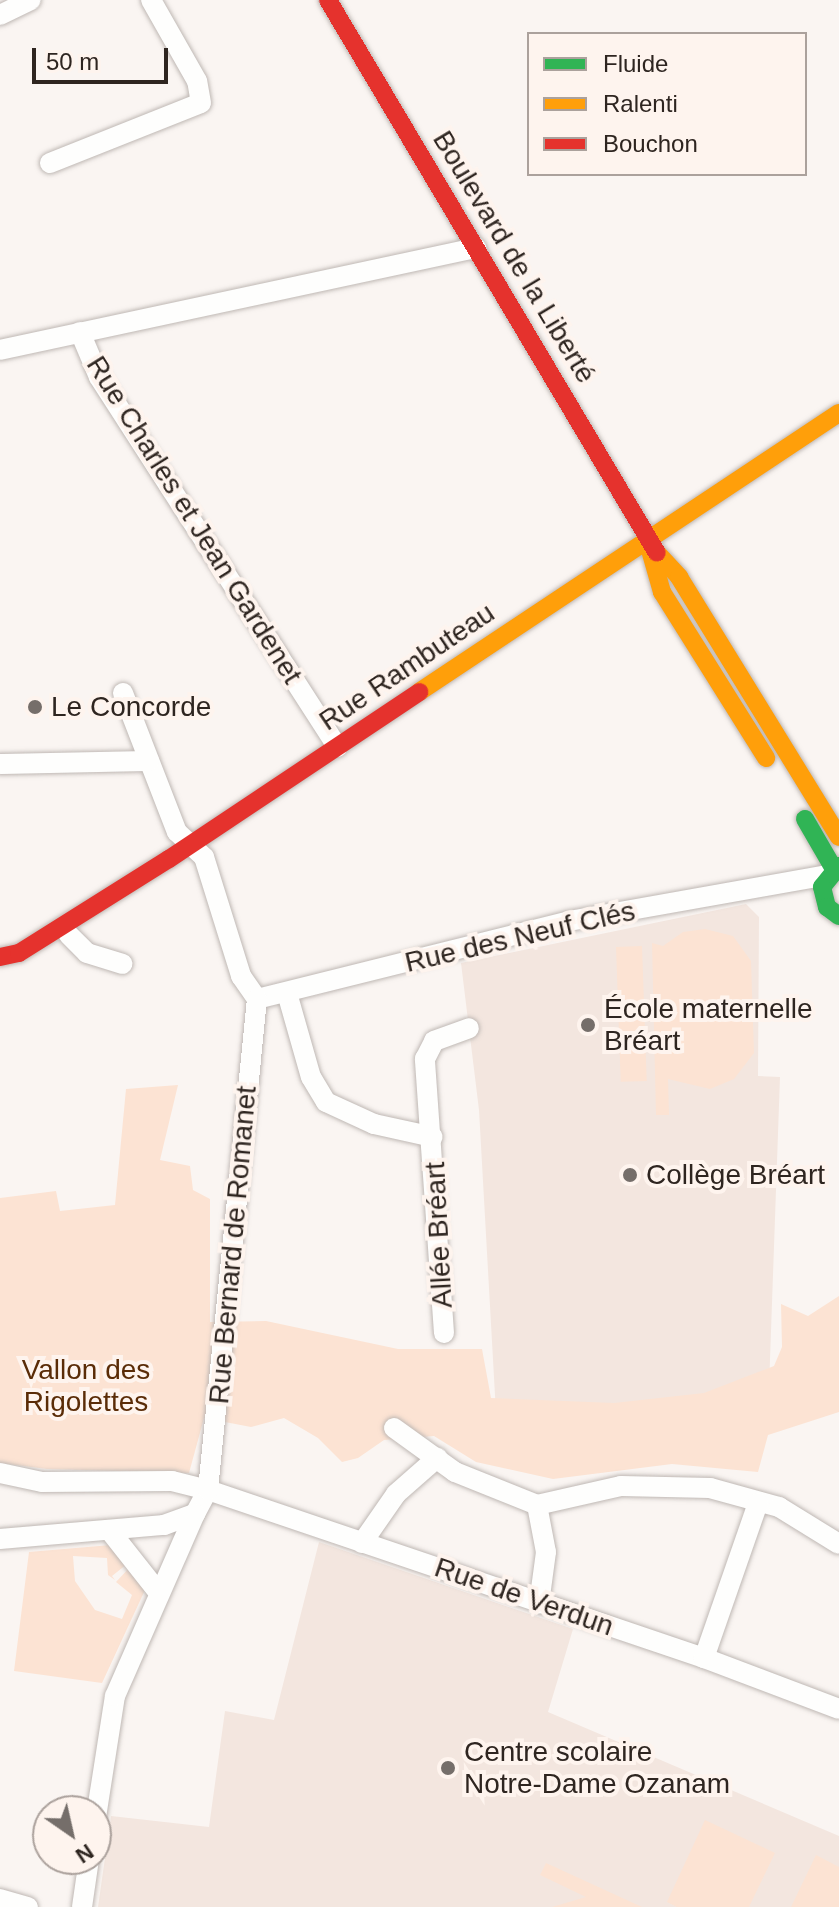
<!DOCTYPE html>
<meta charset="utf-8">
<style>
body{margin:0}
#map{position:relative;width:839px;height:1907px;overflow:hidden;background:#faf5f2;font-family:Arial,sans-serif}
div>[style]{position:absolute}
.built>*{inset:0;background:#f3e6df}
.green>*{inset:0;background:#fce3d3;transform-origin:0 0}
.roads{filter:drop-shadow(0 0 2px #bfb8b4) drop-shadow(0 0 2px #bfb8b4)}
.street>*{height:20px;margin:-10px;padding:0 10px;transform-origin:10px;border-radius:10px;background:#fefefd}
.fast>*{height:18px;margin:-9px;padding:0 9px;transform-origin:9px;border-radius:9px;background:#30b455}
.slow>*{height:18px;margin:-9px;padding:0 9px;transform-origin:9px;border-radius:9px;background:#ff9f0a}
.jam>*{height:18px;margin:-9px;padding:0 9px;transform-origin:9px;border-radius:9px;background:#e5322d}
.dots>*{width:22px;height:22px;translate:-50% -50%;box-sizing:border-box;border:4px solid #fef4ee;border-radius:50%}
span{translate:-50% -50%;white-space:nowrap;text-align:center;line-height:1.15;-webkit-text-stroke:8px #fef4ee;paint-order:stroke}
.street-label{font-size:28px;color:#2e2520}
.poi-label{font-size:28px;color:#2e2520}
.left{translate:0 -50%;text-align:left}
.park-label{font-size:28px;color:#5a2c07}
.legend{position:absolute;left:527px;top:32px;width:280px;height:144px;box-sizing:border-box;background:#fef4ee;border:2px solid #aba19c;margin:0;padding:10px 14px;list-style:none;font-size:24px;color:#2e2520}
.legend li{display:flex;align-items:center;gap:16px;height:40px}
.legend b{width:40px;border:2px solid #aba19c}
.north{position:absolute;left:32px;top:1795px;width:80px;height:80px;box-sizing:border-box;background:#fef4ee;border:2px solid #aba19c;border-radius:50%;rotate:146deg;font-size:22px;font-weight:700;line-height:32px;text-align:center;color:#2e2520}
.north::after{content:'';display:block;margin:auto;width:28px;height:36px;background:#756e6a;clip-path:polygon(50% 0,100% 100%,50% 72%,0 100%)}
.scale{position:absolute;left:32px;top:48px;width:136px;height:36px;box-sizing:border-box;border:4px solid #2e2520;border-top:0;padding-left:10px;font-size:24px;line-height:28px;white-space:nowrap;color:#2e2520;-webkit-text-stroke:6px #fef4ee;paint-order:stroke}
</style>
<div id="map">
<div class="built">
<div style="clip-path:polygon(746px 904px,759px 917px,758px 1076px,780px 1077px,768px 1416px,496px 1413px,479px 1110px,461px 963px)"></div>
<div style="clip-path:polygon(319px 1542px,573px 1629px,548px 1712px,839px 1836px,839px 1907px,98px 1907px,111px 1816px,209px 1827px,225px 1711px,274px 1720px)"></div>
</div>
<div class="green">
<div style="clip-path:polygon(705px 929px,733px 936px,751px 961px,754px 1053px,734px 1079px,710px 1089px,668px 1079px,669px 1115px,656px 1115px,652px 943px,663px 946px,683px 932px)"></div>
<div style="left:642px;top:946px;width:135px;height:26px;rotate:88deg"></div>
<div style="clip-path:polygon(178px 1085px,160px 1160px,190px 1166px,193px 1190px,210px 1199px,210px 1322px,266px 1321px,398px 1349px,482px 1349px,491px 1398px,614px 1403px,704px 1393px,774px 1366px,782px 1347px,781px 1304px,808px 1316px,839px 1296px,839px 1412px,768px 1435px,758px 1472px,672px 1464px,553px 1479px,476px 1462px,434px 1436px,384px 1440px,358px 1458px,342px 1462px,318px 1438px,284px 1418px,251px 1427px,204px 1418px,189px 1473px,47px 1469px,0 1463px,0 1198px,56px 1191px,60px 1211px,115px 1205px,126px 1089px)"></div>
<div style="clip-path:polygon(111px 1545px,127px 1564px,112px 1576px,115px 1580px,108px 1575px,107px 1558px,73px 1556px,75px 1581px,95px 1610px,122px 1619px,132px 1595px,116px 1582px,130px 1567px,145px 1590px,102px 1683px,14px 1671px,29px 1552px)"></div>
<div style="clip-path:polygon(705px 1820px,775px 1853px,749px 1907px,677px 1907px,667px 1902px)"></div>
<div style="clip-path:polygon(816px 1855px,839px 1867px,839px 1907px,791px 1907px)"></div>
<div style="clip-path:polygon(546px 1863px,642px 1907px,552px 1907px,586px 1897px,540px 1875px)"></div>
</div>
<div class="roads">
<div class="street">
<div style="left:0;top:15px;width:34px;rotate:-26deg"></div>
<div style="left:50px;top:163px;width:162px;rotate:-21.7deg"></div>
<div style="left:201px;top:103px;width:22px;rotate:-100deg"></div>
<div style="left:197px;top:81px;width:93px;rotate:-119.6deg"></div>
<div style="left:80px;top:332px;width:49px;rotate:67.1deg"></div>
<div style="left:99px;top:377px;width:440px;rotate:57.2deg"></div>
<div style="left:0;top:350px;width:487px;rotate:-12.1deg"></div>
<div style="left:123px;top:693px;width:149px;rotate:68.8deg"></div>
<div style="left:177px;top:832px;width:37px;rotate:43deg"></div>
<div style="left:204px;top:857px;width:125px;rotate:72.7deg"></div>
<div style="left:241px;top:976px;width:28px;rotate:55deg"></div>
<div style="left:0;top:764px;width:149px;rotate:-1.2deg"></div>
<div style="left:69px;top:935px;width:25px;rotate:45deg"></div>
<div style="left:87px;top:953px;width:37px;rotate:17deg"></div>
<div style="left:287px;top:993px;width:87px;rotate:74.1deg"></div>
<div style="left:311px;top:1077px;width:29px;rotate:59deg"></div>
<div style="left:326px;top:1102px;width:53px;rotate:24.6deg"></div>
<div style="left:374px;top:1124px;width:60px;rotate:12.4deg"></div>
<div style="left:257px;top:999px;width:322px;rotate:-14deg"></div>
<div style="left:569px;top:921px;width:262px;rotate:-10.1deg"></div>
<div style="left:444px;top:1333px;width:275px;rotate:-94deg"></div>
<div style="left:425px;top:1059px;width:20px;rotate:-63deg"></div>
<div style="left:434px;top:1041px;width:37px;rotate:-20deg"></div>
<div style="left:394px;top:1428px;width:75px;rotate:35.8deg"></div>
<div style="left:455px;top:1472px;width:88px;rotate:21.9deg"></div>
<div style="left:537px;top:1505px;width:86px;rotate:-12.7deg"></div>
<div style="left:621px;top:1486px;width:89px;rotate:1.3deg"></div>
<div style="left:710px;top:1488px;width:72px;rotate:15.4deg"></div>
<div style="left:779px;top:1507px;width:70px;rotate:31.7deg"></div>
<div style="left:0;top:1473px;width:43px;rotate:12.1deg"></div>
<div style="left:42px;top:1482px;width:130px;rotate:-0.4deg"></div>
<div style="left:172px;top:1481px;width:37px;rotate:14deg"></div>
<div style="left:208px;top:1490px;width:524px;rotate:18.71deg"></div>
<div style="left:704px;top:1658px;width:144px;rotate:20.7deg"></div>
<div style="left:537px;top:1505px;width:48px;rotate:79.2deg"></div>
<div style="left:546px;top:1552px;width:52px;rotate:97.7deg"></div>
<div style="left:110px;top:1531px;width:79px;rotate:51.7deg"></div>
<div style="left:0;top:1539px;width:165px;rotate:-4.9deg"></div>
<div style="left:164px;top:1525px;width:33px;rotate:-20deg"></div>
<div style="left:195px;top:1514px;width:27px;rotate:-62deg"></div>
<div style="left:208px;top:1490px;width:493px;rotate:-84.3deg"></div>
<div style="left:362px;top:1543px;width:60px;rotate:-55.2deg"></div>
<div style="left:396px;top:1494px;width:55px;rotate:-41.3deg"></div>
<div style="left:704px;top:1658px;width:164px;rotate:-70.8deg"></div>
<div style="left:96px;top:1817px;width:122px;rotate:-81.1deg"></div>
<div style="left:115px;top:1696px;width:199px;rotate:-66.3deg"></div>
<div style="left:0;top:1899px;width:29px;rotate:16deg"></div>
<div style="left:82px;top:1907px;width:49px;rotate:-81.7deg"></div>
</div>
<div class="fast">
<div style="left:805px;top:819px;width:58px;rotate:59.9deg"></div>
<div style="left:839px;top:866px;width:27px;rotate:129deg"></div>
<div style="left:822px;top:887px;width:21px;rotate:76deg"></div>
<div style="left:827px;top:907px;width:15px;rotate:37deg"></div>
</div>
<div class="slow">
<div style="left:650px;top:550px;width:44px;rotate:74.1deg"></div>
<div style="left:662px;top:592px;width:196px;rotate:57.9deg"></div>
<div style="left:657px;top:553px;width:33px;rotate:47deg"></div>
<div style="left:679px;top:577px;width:305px;rotate:58.4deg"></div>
<div style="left:419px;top:692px;width:504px;rotate:-33.6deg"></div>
</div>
<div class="jam">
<div style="left:328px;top:0;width:643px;rotate:59.25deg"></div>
<div style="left:0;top:957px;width:19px;rotate:-12deg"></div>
<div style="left:19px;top:953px;width:177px;rotate:-32.1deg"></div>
<div style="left:169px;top:859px;width:301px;rotate:-33.7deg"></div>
</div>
</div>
<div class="dots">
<div style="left:35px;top:707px;background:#756e6a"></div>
<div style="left:588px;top:1025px;background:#756e6a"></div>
<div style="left:630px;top:1175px;background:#756e6a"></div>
<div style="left:448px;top:1768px;background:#756e6a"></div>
</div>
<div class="street-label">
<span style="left:514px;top:257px;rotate:59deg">Boulevard de la Liberté</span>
<span style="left:194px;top:520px;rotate:58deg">Rue Charles et Jean Gardenet</span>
<span style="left:407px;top:667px;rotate:-34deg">Rue Rambuteau</span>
<span style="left:520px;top:937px;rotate:-13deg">Rue des Neuf Clés</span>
<span style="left:439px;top:1235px;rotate:-93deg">Allée Bréart</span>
<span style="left:233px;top:1245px;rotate:-85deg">Rue Bernard de Romanet</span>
<span style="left:524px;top:1597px;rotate:19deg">Rue de Verdun</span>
</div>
<div class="poi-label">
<span class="left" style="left:51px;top:707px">Le Concorde</span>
<span class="left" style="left:604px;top:1025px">École maternelle<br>Bréart</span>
<span class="left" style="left:646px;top:1175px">Collège Bréart</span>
<span class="left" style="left:464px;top:1768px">Centre scolaire<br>Notre-Dame Ozanam</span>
</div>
<div class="park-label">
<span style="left:86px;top:1386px">Vallon des<br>Rigolettes</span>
</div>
<ul class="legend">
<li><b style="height:10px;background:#30b455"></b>Fluide</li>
<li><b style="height:10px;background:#ff9f0a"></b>Ralenti</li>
<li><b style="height:10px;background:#e5322d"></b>Bouchon</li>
</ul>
<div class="north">N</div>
<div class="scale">50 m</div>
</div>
